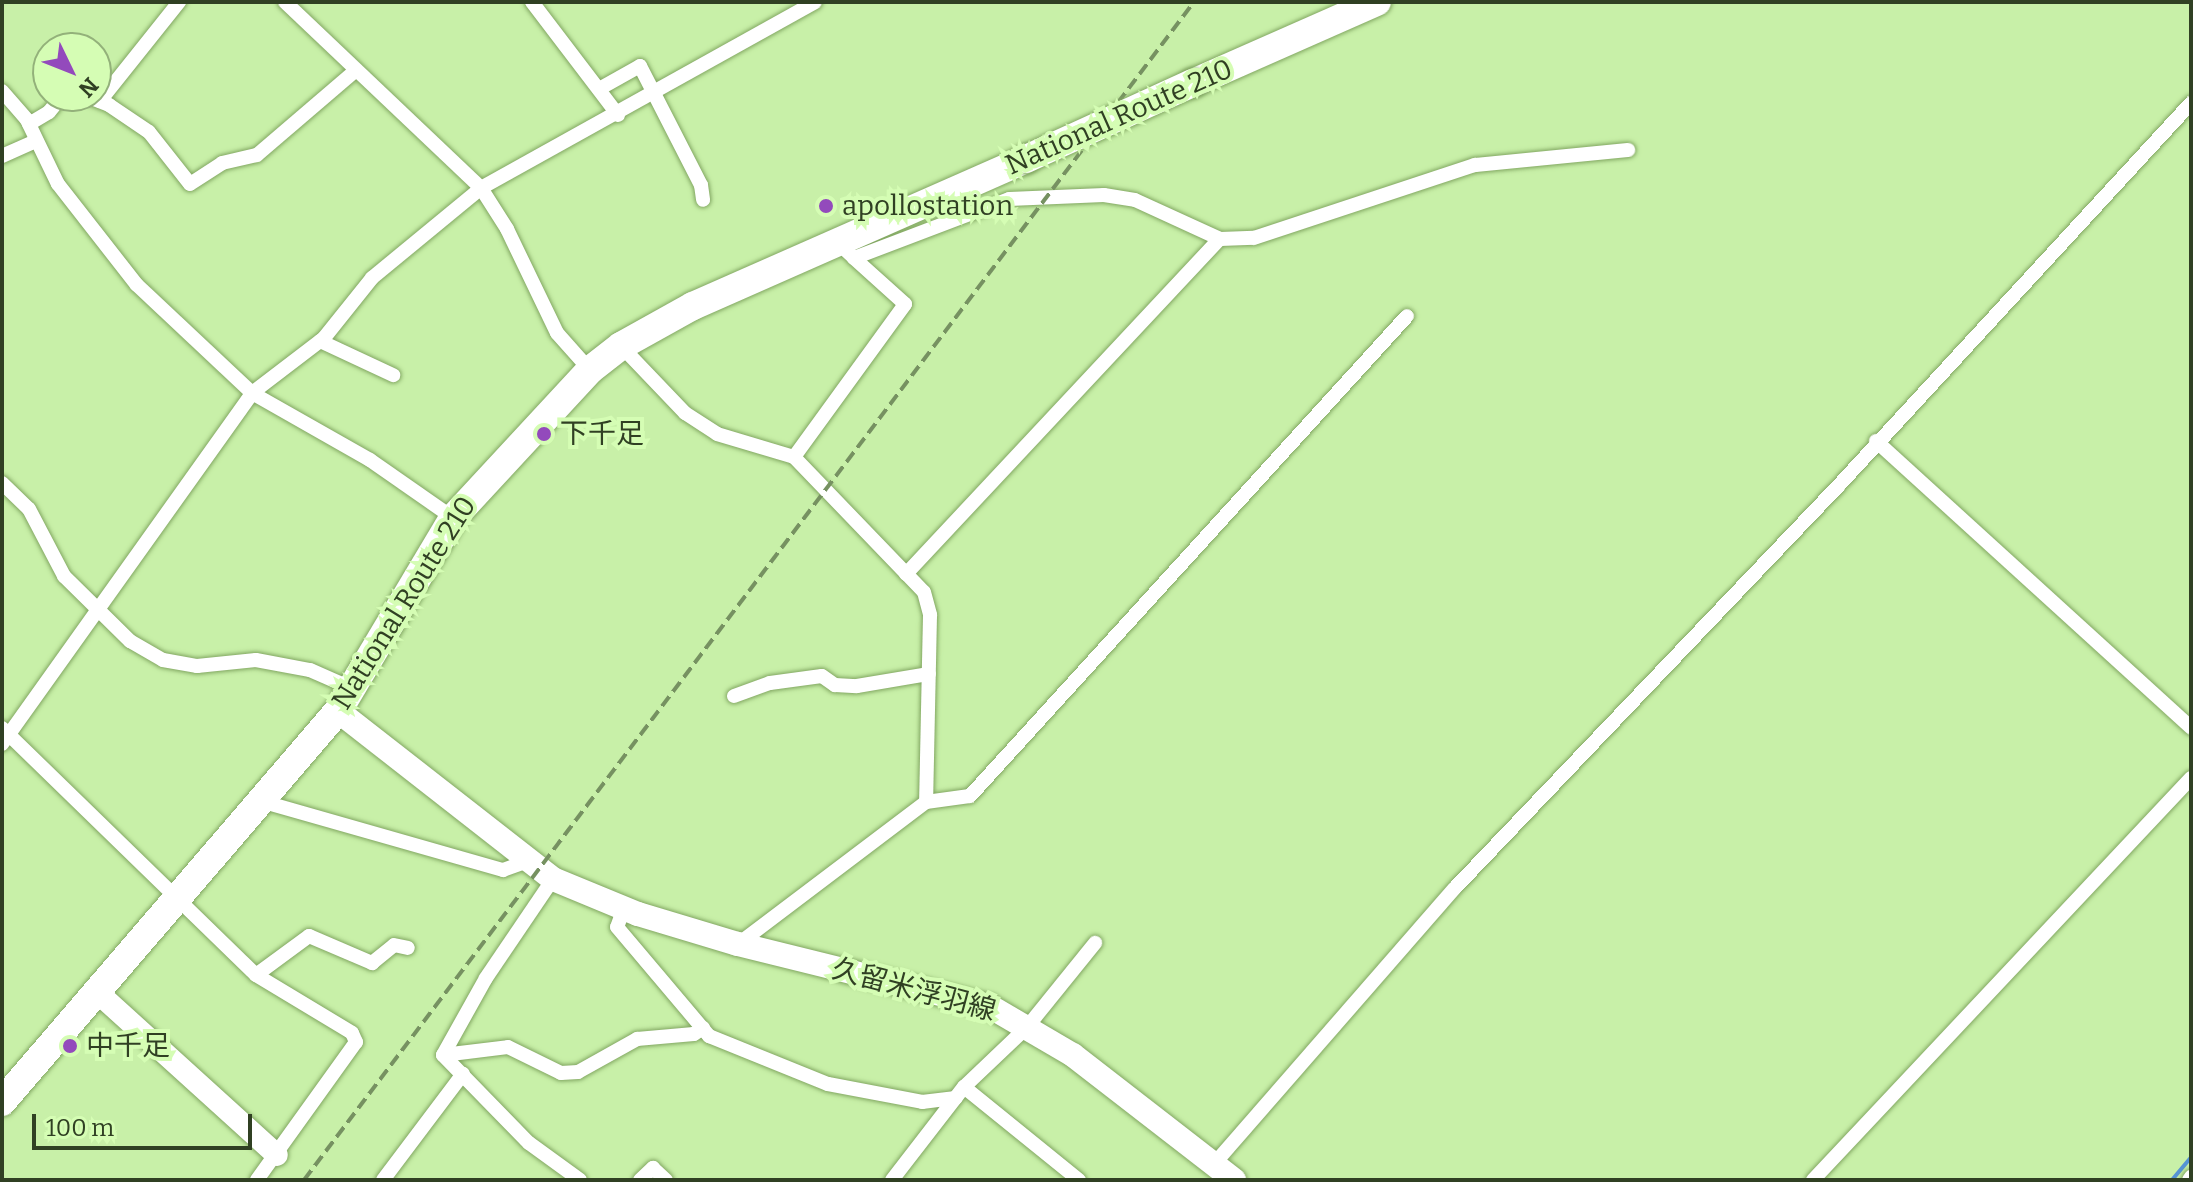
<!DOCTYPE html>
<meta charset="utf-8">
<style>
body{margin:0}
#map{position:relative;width:2193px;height:1182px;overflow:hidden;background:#c8f0a8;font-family:Bitter,"Noto Sans JP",serif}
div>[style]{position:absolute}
.stream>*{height:4px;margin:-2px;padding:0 2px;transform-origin:2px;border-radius:2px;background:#5593d5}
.roads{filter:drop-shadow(0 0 2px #82a762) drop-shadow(0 0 2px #82a762)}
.street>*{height:14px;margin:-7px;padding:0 7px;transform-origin:7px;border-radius:7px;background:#fff}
.secondary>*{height:22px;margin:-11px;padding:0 11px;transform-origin:11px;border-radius:11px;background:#fff}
.primary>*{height:24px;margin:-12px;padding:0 12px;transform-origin:12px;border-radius:12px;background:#fff}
.highway>*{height:28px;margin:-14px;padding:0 14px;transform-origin:14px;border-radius:14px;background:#fff}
.rail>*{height:4px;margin-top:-2px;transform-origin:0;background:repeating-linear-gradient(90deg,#769161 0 12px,transparent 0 18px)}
.bridges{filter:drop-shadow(0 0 2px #82a762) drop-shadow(0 0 2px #82a762)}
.highway-bridge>*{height:28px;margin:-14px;padding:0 14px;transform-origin:14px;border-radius:14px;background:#fff}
.dots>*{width:22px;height:22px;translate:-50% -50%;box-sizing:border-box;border:4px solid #d5fdb4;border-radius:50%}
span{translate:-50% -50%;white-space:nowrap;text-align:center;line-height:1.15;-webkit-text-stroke:8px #d5fdb4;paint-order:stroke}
.street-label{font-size:28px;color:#304023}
.poi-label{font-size:28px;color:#304023}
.left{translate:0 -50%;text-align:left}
.frame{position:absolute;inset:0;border:4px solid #304023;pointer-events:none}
.north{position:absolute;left:32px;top:32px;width:80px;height:80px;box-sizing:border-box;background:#d5fdb4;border:2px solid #93b17a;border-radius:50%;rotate:133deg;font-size:22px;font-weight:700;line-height:32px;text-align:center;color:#304023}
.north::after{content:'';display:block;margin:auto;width:28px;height:36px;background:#934abc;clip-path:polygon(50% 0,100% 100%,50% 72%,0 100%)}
.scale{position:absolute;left:32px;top:1114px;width:220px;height:36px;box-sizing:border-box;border:4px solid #304023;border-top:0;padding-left:10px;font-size:24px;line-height:28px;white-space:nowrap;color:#304023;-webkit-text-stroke:6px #d5fdb4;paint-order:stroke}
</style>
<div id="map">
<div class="stream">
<div style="left:2172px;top:1180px;width:30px;rotate:-50deg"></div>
</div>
<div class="roads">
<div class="street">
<div style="left:285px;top:2px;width:270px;rotate:43.5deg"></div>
<div style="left:481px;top:188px;width:49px;rotate:57.6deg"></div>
<div style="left:507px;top:229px;width:115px;rotate:64.3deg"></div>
<div style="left:557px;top:333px;width:50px;rotate:48.3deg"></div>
<div style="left:532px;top:2px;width:142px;rotate:52.7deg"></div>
<div style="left:599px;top:89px;width:47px;rotate:-29.3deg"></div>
<div style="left:640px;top:66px;width:134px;rotate:62.9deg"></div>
<div style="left:701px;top:185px;width:15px;rotate:82deg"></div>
<div style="left:2px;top:91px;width:38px;rotate:49deg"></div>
<div style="left:27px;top:120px;width:71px;rotate:64.2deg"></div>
<div style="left:58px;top:184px;width:128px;rotate:52deg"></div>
<div style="left:137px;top:285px;width:158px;rotate:43.2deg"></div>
<div style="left:252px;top:393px;width:136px;rotate:29.6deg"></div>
<div style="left:370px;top:460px;width:101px;rotate:34.9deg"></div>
<div style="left:86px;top:96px;width:25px;rotate:21deg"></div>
<div style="left:109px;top:105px;width:48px;rotate:34deg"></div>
<div style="left:149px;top:132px;width:66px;rotate:51.7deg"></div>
<div style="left:190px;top:184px;width:38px;rotate:-33deg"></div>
<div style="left:222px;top:163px;width:36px;rotate:-13deg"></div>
<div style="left:257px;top:155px;width:129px;rotate:-40.6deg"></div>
<div style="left:100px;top:101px;width:127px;rotate:-51.4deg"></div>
<div style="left:29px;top:124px;width:23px;rotate:-31deg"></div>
<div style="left:49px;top:112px;width:21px;rotate:-51deg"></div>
<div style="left:2px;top:156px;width:36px;rotate:-24deg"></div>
<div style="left:837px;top:242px;width:23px;rotate:43deg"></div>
<div style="left:854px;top:258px;width:166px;rotate:-20.8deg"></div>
<div style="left:1009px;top:199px;width:95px;rotate:-2.4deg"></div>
<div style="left:1104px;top:195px;width:31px;rotate:9deg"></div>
<div style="left:1135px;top:200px;width:94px;rotate:24.6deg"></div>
<div style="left:1220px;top:239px;width:34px;rotate:-2deg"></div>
<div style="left:1254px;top:238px;width:233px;rotate:-18.3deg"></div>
<div style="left:1475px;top:165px;width:154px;rotate:-5.6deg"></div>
<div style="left:320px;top:341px;width:81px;rotate:25deg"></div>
<div style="left:621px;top:346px;width:93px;rotate:46.3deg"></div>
<div style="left:685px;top:413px;width:38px;rotate:33deg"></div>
<div style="left:717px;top:434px;width:80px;rotate:16.6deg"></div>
<div style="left:794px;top:457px;width:187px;rotate:46.1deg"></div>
<div style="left:924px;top:592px;width:24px;rotate:75deg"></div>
<div style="left:930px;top:615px;width:187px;rotate:91.2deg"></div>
<div style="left:926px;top:802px;width:236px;rotate:142.9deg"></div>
<div style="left:1876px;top:441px;width:426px;rotate:42.3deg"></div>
<div style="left:794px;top:457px;width:189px;rotate:-54deg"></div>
<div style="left:905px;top:304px;width:69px;rotate:-138deg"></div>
<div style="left:2px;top:483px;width:37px;rotate:44deg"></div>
<div style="left:29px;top:509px;width:76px;rotate:62.4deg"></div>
<div style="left:64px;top:576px;width:93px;rotate:44.6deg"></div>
<div style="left:130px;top:641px;width:38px;rotate:30deg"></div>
<div style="left:163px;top:660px;width:35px;rotate:10deg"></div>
<div style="left:197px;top:666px;width:59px;rotate:-5.8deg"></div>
<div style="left:256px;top:660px;width:55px;rotate:10.5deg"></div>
<div style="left:310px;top:670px;width:47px;rotate:23.8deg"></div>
<div style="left:906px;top:574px;width:459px;rotate:-46.9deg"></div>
<div style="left:734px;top:696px;width:38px;rotate:-20deg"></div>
<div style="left:770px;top:683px;width:52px;rotate:-7.7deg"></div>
<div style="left:822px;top:676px;width:16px;rotate:35deg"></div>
<div style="left:835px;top:685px;width:22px;rotate:3deg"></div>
<div style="left:857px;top:686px;width:73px;rotate:-9.5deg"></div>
<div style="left:2px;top:728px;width:354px;rotate:44.2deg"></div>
<div style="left:256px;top:975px;width:112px;rotate:31.1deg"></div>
<div style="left:352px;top:1033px;width:10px;rotate:66deg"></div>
<div style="left:356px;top:1042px;width:170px;rotate:125.7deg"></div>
<div style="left:2px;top:744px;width:431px;rotate:-54.5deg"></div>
<div style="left:252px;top:393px;width:91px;rotate:-37.4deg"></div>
<div style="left:324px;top:338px;width:77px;rotate:-51.3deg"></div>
<div style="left:372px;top:278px;width:141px;rotate:-39.5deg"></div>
<div style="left:481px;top:188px;width:382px;rotate:-29.1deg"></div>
<div style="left:257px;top:800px;width:256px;rotate:15.9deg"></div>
<div style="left:503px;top:870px;width:23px;rotate:-20deg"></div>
<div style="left:926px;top:802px;width:44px;rotate:-7.8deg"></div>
<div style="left:970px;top:796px;width:649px;rotate:-47.68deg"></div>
<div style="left:624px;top:908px;width:20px;rotate:110deg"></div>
<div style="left:617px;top:927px;width:143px;rotate:49.8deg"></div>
<div style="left:709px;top:1036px;width:128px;rotate:22deg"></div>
<div style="left:828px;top:1084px;width:96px;rotate:10.8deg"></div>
<div style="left:922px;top:1102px;width:34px;rotate:-7deg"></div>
<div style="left:256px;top:975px;width:66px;rotate:-36.3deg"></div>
<div style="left:309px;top:936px;width:69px;rotate:23.2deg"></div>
<div style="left:372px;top:963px;width:28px;rotate:-39deg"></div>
<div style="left:394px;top:945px;width:14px;rotate:12deg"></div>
<div style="left:443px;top:1055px;width:65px;rotate:-7deg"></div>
<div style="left:508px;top:1047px;width:59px;rotate:26.1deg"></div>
<div style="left:561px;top:1073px;width:17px;rotate:-3deg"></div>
<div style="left:578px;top:1072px;width:68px;rotate:-29.2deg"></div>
<div style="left:637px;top:1039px;width:57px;rotate:-5deg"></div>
<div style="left:694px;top:1034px;width:11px;rotate:-34deg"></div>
<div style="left:443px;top:1055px;width:88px;rotate:-60.8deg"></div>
<div style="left:486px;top:978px;width:120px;rotate:-55.9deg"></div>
<div style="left:443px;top:1055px;width:123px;rotate:45.7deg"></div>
<div style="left:529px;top:1143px;width:63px;rotate:36deg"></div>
<div style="left:964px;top:1087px;width:148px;rotate:39deg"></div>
<div style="left:1214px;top:1164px;width:365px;rotate:-48.9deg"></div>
<div style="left:1454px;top:889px;width:561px;rotate:-46.37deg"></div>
<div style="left:1841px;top:483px;width:517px;rotate:-47.35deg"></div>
<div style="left:383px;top:1180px;width:133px;rotate:-53deg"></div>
<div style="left:640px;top:1180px;width:18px;rotate:-43deg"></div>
<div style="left:653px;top:1168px;width:18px;rotate:43deg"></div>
<div style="left:892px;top:1180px;width:118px;rotate:-52.3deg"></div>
<div style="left:964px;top:1087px;width:88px;rotate:-43.6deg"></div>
<div style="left:1028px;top:1026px;width:107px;rotate:-51.1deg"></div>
<div style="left:1813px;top:1180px;width:552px;rotate:-46.76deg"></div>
<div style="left:2189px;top:1180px;width:4px;rotate:-56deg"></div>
</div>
<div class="secondary">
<div style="left:96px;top:991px;width:244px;rotate:42.2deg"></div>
</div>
<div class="primary">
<div style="left:338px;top:711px;width:273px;rotate:38deg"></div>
<div style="left:553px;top:879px;width:92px;rotate:22.4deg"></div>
<div style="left:638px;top:914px;width:104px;rotate:16.7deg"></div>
<div style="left:738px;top:944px;width:259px;rotate:13.9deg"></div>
<div style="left:989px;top:1006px;width:97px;rotate:30.3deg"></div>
<div style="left:1073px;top:1055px;width:204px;rotate:37.8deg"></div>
</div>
<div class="highway">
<div style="left:1193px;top:83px;width:201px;rotate:-23.8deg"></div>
<div style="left:2px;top:1102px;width:516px;rotate:-49.33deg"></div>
<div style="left:338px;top:711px;width:225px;rotate:-59.2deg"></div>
<div style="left:453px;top:518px;width:202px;rotate:-47.2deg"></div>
<div style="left:590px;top:370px;width:39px;rotate:-38deg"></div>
<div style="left:621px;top:346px;width:82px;rotate:-29.1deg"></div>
<div style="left:693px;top:306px;width:364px;rotate:-23.8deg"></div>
</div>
</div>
<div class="rail">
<div style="left:304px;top:1180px;width:1476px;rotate:-52.93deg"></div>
</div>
<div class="bridges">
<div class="highway-bridge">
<div style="left:1026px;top:159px;width:183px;rotate:-24.5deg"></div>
</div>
</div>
<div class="dots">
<div style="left:826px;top:206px;background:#934abc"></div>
<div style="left:544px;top:434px;background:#934abc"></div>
<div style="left:70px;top:1046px;background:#934abc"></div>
</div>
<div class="street-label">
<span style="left:1119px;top:117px;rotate:-24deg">National Route 210</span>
<span style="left:404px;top:603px;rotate:-58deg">National Route 210</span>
<span style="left:914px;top:990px;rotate:15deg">久留米浮羽線</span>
</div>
<div class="poi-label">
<span class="left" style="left:842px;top:206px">apollostation</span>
<span class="left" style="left:560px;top:434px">下千足</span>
<span class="left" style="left:86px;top:1046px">中千足</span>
</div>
<div class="frame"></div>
<div class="north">N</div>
<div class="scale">100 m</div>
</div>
